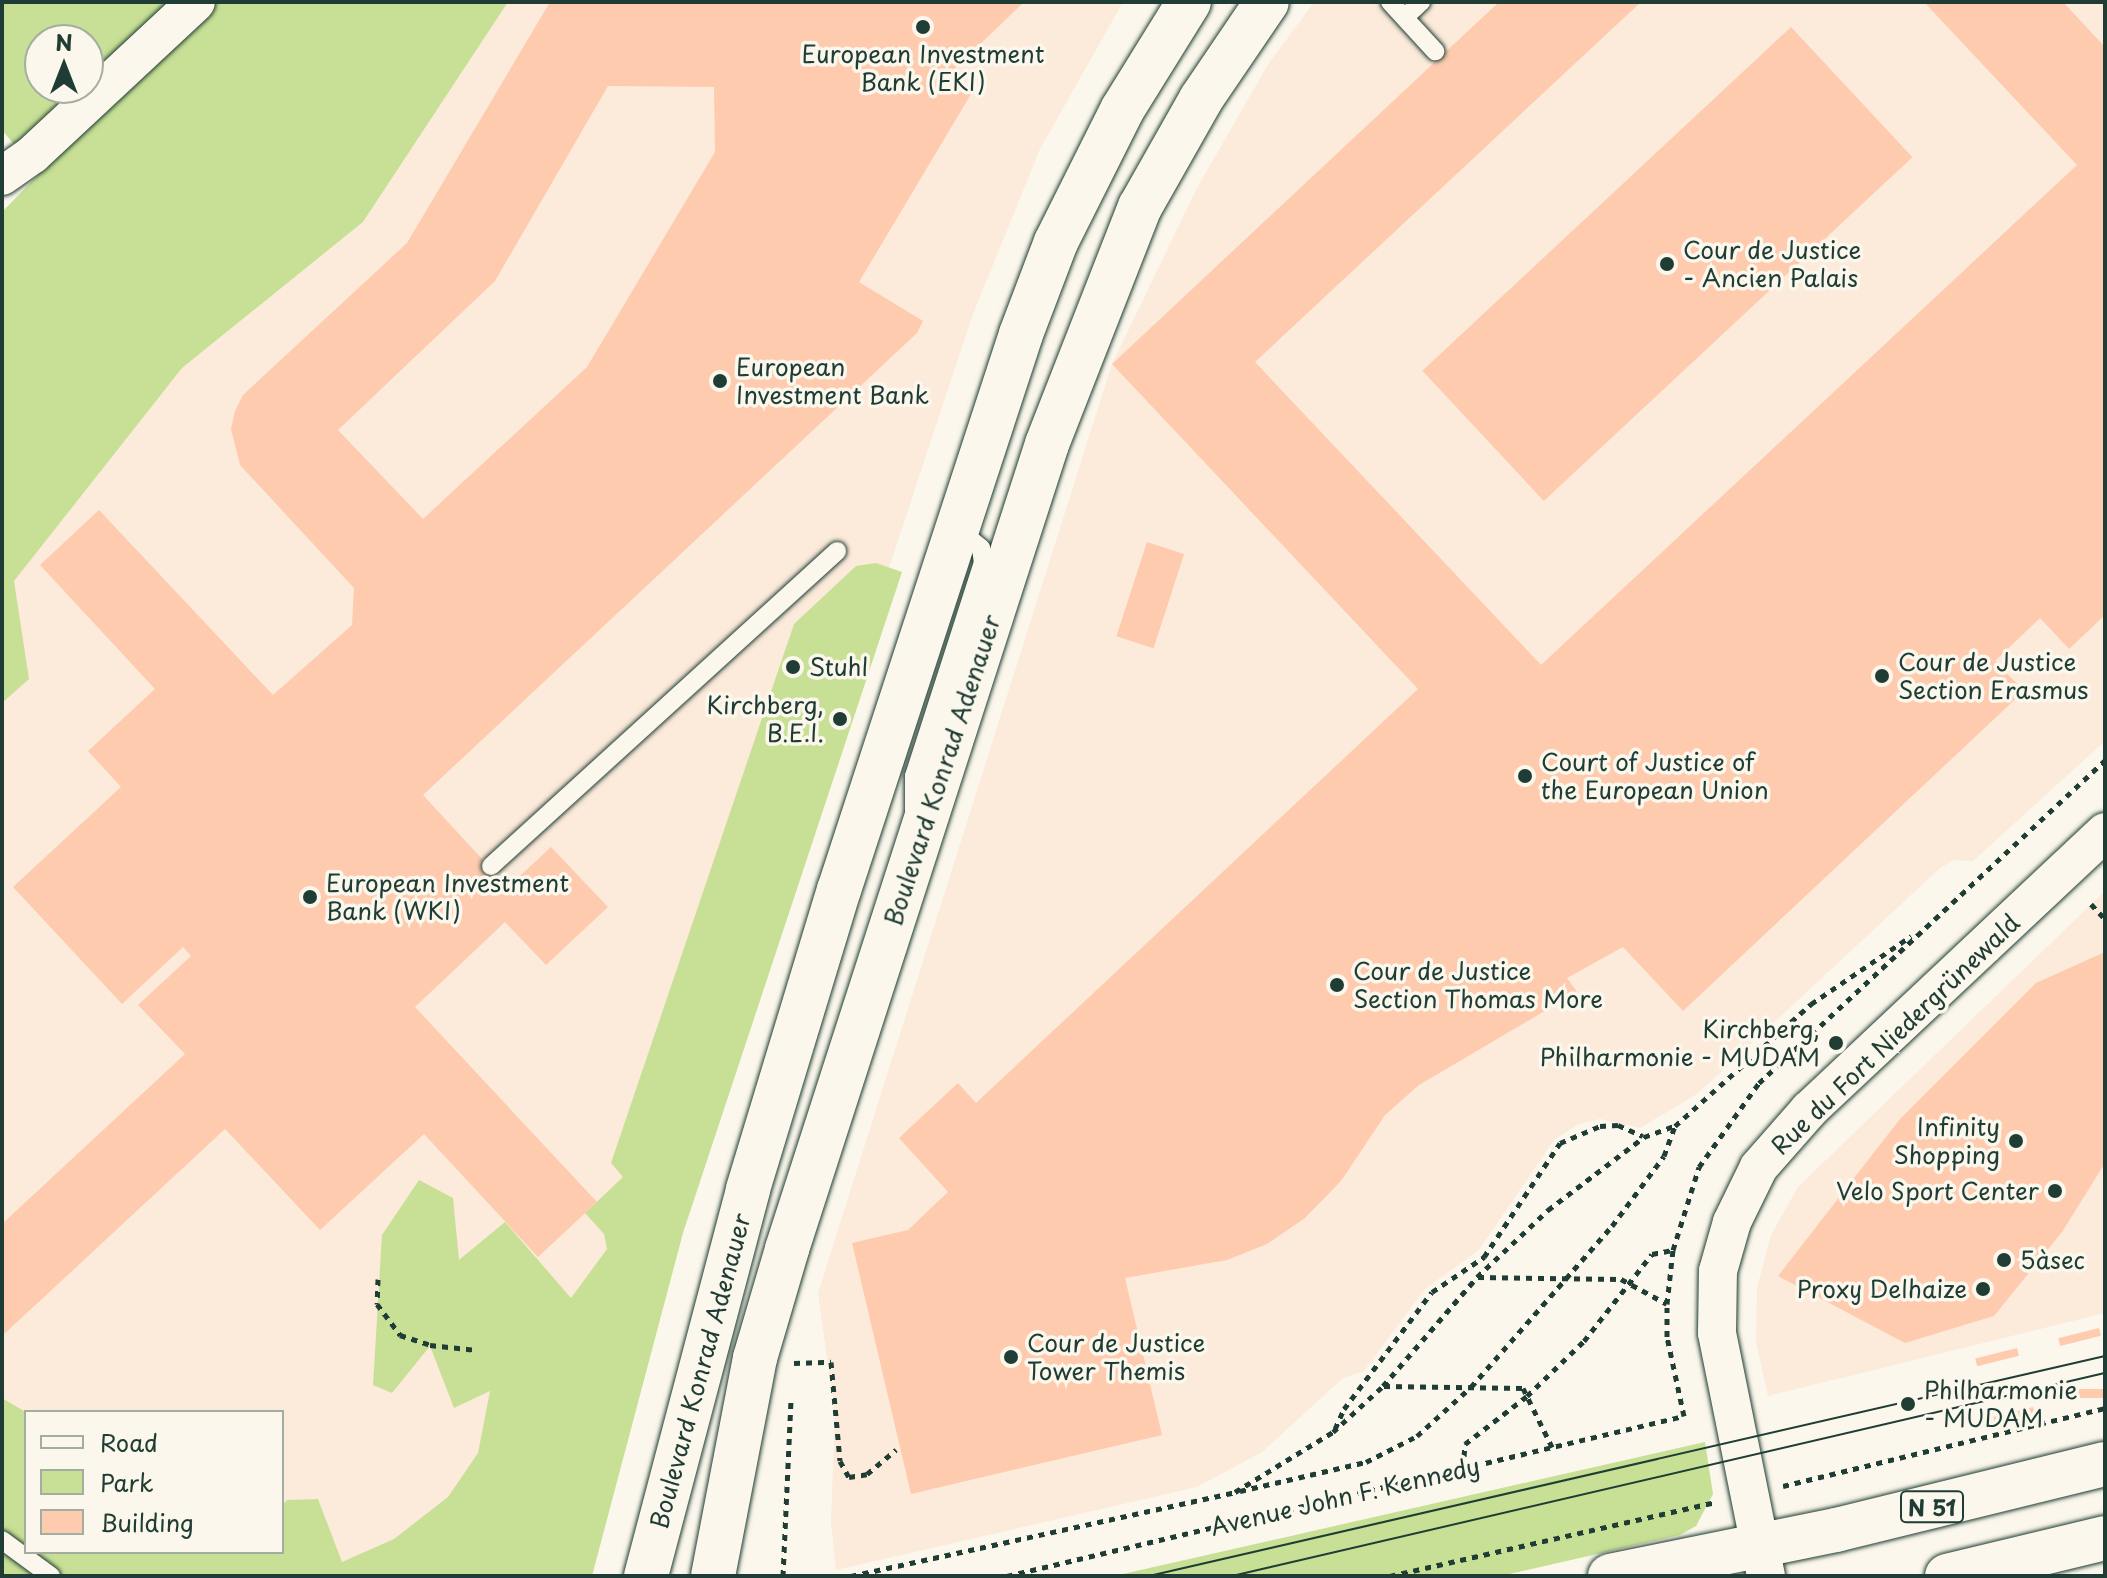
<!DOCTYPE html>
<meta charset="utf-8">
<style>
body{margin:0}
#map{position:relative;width:2107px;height:1578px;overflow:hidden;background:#fbf7ec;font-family:"Playpen Sans",sans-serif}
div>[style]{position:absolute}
.built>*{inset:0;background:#fceada}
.green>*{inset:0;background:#c8e096}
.building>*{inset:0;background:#fecbaf;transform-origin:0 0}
.path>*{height:5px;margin-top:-2.5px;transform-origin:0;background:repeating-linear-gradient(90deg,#1f3d34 0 6px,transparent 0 12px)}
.roads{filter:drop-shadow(0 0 2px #1f3d34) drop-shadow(0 0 2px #1f3d34)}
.service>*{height:18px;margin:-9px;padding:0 9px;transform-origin:9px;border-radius:9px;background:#fbf7ec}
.minor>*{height:38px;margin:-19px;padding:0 19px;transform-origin:19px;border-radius:19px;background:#fbf7ec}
.secondary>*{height:44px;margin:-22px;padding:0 22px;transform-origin:22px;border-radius:22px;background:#fbf7ec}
.primary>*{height:44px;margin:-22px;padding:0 22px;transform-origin:22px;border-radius:22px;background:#fbf7ec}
.tram>*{height:2px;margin:-1px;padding:0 1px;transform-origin:1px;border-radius:1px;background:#1f3d34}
.dots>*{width:22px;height:22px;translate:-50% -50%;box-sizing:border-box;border:4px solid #fbf7ec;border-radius:50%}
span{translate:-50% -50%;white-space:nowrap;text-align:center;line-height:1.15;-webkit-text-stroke:7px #fbf7ec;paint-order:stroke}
.shield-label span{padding:2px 6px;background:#fbf7ec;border:2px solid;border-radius:6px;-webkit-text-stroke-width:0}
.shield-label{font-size:22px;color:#1f3d34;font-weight:700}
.poi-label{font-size:24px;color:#1f3d34}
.left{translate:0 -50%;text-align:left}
.right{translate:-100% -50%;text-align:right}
.street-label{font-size:24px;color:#1f3d34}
.frame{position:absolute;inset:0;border:4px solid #1f3d34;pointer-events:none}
.legend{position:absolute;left:24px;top:1410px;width:260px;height:144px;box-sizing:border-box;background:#fbf7ec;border:2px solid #a3ada2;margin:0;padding:10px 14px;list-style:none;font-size:24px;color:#1f3d34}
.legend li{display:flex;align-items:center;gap:16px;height:40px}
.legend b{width:40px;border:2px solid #a3ada2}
.north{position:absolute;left:24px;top:24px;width:80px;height:80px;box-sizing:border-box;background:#fbf7ec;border:2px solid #a3ada2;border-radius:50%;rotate:0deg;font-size:22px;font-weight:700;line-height:32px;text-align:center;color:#1f3d34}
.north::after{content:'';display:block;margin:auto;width:28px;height:36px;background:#1f3d34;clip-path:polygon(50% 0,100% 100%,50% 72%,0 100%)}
</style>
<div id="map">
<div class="built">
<div style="clip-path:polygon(508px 2px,1123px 2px,1040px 149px,973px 314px,682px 1192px,449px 1576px,199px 1576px,282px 1552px,282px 1412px,26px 1412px,2px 1398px,2px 589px,182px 368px,363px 222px)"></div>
<div style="clip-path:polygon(1314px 2px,2105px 2px,2105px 741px,1973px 861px,1954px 860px,1940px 868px,1697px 1094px,1640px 1128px,1600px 1119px,1578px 1124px,1554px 1140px,1479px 1250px,1425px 1289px,1364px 1371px,1343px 1378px,1262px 1452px,1197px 1487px,836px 1570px,831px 1522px,835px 1414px,818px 1293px,1112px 364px,1198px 186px,1269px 63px)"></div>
<div style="clip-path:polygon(2105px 891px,2105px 1313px,1768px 1396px,1756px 1342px,1757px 1288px,1771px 1235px,1798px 1187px)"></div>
</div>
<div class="green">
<div style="clip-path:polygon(evenodd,2px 2px,508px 2px,363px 222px,182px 368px,14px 581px,29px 679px,2px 703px,2px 212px,39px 174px,2px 130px,2px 2px,40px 40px,88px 40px,88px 88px,40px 88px,40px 40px)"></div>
<div style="clip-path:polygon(876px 563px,902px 572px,683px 1233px,592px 1576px,2px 1576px,2px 1398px,26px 1412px,26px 1552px,282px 1552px,282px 1505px,287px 1500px,318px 1499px,342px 1562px,394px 1539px,448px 1497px,478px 1453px,490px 1391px,454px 1408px,430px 1346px,392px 1393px,373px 1385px,382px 1235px,419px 1180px,453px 1198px,459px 1260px,505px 1222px,571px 1298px,607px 1249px,604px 1234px,585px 1213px,623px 1177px,611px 1163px,794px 624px,856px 566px)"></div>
<div style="clip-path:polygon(1705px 1442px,1713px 1494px,1696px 1526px,1680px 1535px,1501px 1576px,1114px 1576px)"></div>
</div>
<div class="building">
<div style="clip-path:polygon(evenodd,550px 2px,1024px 2px,949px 74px,974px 89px,859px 282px,923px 321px,917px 333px,423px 795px,508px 887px,551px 847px,608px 907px,546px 965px,505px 922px,415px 1007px,597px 1202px,538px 1257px,424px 1134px,320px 1230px,225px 1129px,2px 1336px,2px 1224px,185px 1054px,138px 1005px,191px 956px,183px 947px,122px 1004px,13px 887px,121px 787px,88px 751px,155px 689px,40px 565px,99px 510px,273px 695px,352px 625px,354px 588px,240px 465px,231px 429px,235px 411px,243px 395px,407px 243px,550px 2px,608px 86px,714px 87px,715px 152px,587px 367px,423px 519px,338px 430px,495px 281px,608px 86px)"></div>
<div style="clip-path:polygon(1499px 2px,1641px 2px,1255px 362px,1541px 665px,2077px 165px,1924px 2px,2063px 2px,2105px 47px,2105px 615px,2069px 649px,2040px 618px,1995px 661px,2024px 691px,1683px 1011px,1623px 947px,1567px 978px,1577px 992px,1419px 1085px,1385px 1115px,1341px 1181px,1305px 1218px,1267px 1244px,1227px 1260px,1125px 1278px,1162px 1435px,911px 1494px,852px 1243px,908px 1230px,948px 1192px,899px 1138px,958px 1083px,976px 1103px,1418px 689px,1112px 364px)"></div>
<div style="left:1791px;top:27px;width:178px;height:504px;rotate:47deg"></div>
<div style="left:1147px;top:542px;width:39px;height:99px;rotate:18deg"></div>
<div style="clip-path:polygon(2105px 952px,2105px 1163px,2062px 1232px,1994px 1316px,1905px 1343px,1778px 1276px,1900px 1119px,2036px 983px)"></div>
<div style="left:2099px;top:1328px;width:8px;height:42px;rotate:76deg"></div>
<div style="left:2017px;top:1348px;width:8px;height:43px;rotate:76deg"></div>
<div style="left:2105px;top:1389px;width:9px;height:31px;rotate:90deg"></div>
<div style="left:2033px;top:1407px;width:8px;height:41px;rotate:76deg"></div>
</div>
<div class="path">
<div style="left:2091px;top:904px;width:21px;rotate:47deg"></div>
<div style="left:1478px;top:1277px;width:143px;rotate:0.8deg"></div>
<div style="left:1621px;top:1279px;width:52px;rotate:28.5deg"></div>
<div style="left:378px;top:1279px;width:25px;rotate:92deg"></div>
<div style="left:377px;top:1304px;width:39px;rotate:53deg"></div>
<div style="left:400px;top:1335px;width:32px;rotate:18deg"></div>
<div style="left:430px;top:1345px;width:47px;rotate:6.1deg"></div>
<div style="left:794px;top:1363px;width:37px;rotate:-2deg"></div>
<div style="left:831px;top:1362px;width:99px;rotate:84.8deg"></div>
<div style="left:840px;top:1461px;width:18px;rotate:61deg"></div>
<div style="left:849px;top:1477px;width:18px;rotate:-9deg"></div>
<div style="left:867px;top:1474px;width:38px;rotate:-40deg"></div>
<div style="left:1384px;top:1386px;width:139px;rotate:0.8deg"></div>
<div style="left:1523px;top:1388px;width:66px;rotate:63.8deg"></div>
<div style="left:1335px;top:1429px;width:22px;rotate:-66deg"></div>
<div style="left:1344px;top:1409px;width:146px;rotate:-53.1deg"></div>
<div style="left:1432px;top:1292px;width:63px;rotate:-33.9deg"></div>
<div style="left:1484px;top:1257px;width:137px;rotate:-56.3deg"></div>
<div style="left:1560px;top:1143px;width:43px;rotate:-23deg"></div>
<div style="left:1600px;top:1126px;width:18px;rotate:-3deg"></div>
<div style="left:1618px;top:1125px;width:27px;rotate:24deg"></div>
<div style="left:1463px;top:1468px;width:24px;rotate:-85deg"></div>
<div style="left:1465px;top:1444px;width:78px;rotate:-37.7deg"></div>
<div style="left:1527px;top:1396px;width:79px;rotate:-44deg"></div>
<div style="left:1584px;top:1341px;width:110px;rotate:-52deg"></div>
<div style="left:1652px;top:1254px;width:21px;rotate:-11deg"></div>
<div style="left:1783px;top:1486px;width:331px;rotate:-13.6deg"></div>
<div style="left:1240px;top:1491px;width:129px;rotate:-13deg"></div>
<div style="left:1366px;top:1462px;width:57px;rotate:-27deg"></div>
<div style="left:1417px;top:1436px;width:73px;rotate:-42.2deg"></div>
<div style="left:1471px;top:1387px;width:214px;rotate:-48.8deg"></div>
<div style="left:1612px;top:1226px;width:87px;rotate:-53.4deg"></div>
<div style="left:1664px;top:1156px;width:32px;rotate:-70deg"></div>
<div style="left:783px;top:1576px;width:175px;rotate:-87.4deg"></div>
<div style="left:851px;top:1576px;width:393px;rotate:-12.3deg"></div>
<div style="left:1235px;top:1492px;width:115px;rotate:-31.5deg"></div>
<div style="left:1333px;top:1432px;width:68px;rotate:-42.6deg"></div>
<div style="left:1383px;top:1386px;width:144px;rotate:-49.2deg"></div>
<div style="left:1477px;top:1277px;width:98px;rotate:-43.3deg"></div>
<div style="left:1548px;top:1210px;width:121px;rotate:-37.2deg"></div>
<div style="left:1644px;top:1137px;width:33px;rotate:-20deg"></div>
<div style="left:1675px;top:1126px;width:183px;rotate:-41.9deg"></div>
<div style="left:1811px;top:1004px;width:121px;rotate:-34.2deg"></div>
<div style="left:1007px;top:1576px;width:696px;rotate:-13.3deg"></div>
<div style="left:1684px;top:1416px;width:81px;rotate:-102.1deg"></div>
<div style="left:1667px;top:1337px;width:33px;rotate:-90deg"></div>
<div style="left:1667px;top:1304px;width:54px;rotate:-83.7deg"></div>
<div style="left:1673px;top:1250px;width:87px;rotate:-72.6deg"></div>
<div style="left:1699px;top:1167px;width:103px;rotate:-54.5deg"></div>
<div style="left:1759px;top:1083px;width:473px;rotate:-43deg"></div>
<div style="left:1390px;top:1576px;width:333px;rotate:-12.8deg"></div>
</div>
<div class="roads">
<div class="service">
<div style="left:1390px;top:2px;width:67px;rotate:47.4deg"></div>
<div style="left:1405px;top:17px;width:22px;rotate:-43deg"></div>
<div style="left:914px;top:810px;width:34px;rotate:-90deg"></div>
<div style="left:914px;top:776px;width:224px;rotate:-72.1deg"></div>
<div style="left:983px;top:563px;width:15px;rotate:-98deg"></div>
<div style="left:981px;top:548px;width:28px;rotate:-141deg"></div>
<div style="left:491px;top:866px;width:468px;rotate:-42.3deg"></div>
<div style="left:2px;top:1540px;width:61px;rotate:36.3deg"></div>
</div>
<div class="minor">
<div style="left:2px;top:176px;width:37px;rotate:-35deg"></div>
<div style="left:32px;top:155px;width:224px;rotate:-43deg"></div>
<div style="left:1766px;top:1576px;width:248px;rotate:-101.4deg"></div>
<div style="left:1717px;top:1333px;width:62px;rotate:-89.1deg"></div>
<div style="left:1718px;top:1271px;width:51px;rotate:-74.1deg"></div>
<div style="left:1732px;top:1222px;width:61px;rotate:-63.9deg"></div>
<div style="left:1759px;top:1167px;width:76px;rotate:-48.7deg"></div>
<div style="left:1809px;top:1110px;width:406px;rotate:-43.2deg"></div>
</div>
<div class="secondary">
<div style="left:646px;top:1576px;width:400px;rotate:-75.2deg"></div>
<div style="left:748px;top:1189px;width:313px;rotate:-73.1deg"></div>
<div style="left:839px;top:890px;width:585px;rotate:-71.87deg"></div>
<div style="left:1021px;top:334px;width:98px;rotate:-69.2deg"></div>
<div style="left:1056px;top:242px;width:148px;rotate:-63.4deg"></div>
<div style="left:1122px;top:110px;width:127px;rotate:-58.2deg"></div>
<div style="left:713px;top:1576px;width:222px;rotate:-79.1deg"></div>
<div style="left:755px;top:1358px;width:114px;rotate:-73.6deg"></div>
<div style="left:787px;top:1249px;width:846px;rotate:-72.1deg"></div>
<div style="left:1047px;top:444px;width:255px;rotate:-68.6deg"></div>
<div style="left:1140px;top:207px;width:124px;rotate:-60.5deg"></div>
<div style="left:1201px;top:99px;width:117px;rotate:-55.8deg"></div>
</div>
<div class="primary">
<div style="left:1610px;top:1576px;width:231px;rotate:-11.5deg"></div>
<div style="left:1836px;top:1530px;width:277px;rotate:-13.8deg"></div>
<div style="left:1947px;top:1576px;width:163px;rotate:-13.5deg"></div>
</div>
</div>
<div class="tram">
<div style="left:1149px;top:1576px;width:981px;rotate:-12.96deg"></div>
<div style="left:1232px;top:1576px;width:896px;rotate:-13.09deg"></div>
</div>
<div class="dots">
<div style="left:923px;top:27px;background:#1f3d34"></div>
<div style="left:1667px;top:264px;background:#1f3d34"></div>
<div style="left:720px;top:381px;background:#1f3d34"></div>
<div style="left:793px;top:667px;background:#1f3d34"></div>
<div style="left:1882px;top:676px;background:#1f3d34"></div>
<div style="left:840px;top:719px;background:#1f3d34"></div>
<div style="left:1525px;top:776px;background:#1f3d34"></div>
<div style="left:310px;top:897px;background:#1f3d34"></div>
<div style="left:1337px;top:985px;background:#1f3d34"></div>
<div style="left:1836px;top:1043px;background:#1f3d34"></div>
<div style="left:2016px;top:1141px;background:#1f3d34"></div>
<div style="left:2055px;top:1191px;background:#1f3d34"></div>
<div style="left:2004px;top:1260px;background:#1f3d34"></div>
<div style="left:1983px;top:1289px;background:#1f3d34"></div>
<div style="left:1011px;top:1357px;background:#1f3d34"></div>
<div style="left:1908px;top:1404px;background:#1f3d34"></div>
</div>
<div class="shield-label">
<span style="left:1932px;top:1507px">N 51</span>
</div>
<div class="poi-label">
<span style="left:923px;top:68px">European Investment<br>Bank (EKI)</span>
<span class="left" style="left:1683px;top:264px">Cour de Justice<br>- Ancien Palais</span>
<span class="left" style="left:736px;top:381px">European<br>Investment Bank</span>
<span class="left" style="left:1898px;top:676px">Cour de Justice<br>Section Erasmus</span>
<span class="left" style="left:809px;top:667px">Stuhl</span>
<span class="right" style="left:824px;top:719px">Kirchberg,<br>B.E.I.</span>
<span class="left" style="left:1541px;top:776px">Court of Justice of<br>the European Union</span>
<span class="left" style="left:326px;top:897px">European Investment<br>Bank (WKI)</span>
<span class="left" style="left:1353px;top:985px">Cour de Justice<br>Section Thomas More</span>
<span class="right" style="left:1820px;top:1043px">Kirchberg,<br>Philharmonie - MUDAM</span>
<span class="right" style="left:2000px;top:1141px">Infinity<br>Shopping</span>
<span class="right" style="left:2039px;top:1191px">Velo Sport Center</span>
<span class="left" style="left:2020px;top:1260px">5àsec</span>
<span class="right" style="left:1967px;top:1289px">Proxy Delhaize</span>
<span class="left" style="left:1027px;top:1357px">Cour de Justice<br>Tower Themis</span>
<span class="left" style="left:1924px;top:1404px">Philharmonie<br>- MUDAM</span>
</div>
<div class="street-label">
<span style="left:942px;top:770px;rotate:-72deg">Boulevard Konrad Adenauer</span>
<span style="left:1895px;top:1034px;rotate:-44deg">Rue du Fort Niedergrünewald</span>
<span style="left:700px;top:1371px;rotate:-75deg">Boulevard Konrad Adenauer</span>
<span style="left:1345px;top:1496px;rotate:-13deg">Avenue John F. Kennedy</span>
</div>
<div class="frame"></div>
<ul class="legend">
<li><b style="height:10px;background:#fbf7ec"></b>Road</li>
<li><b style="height:22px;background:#c8e096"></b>Park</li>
<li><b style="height:22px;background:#fecbaf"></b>Building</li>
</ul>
<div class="north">N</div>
</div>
